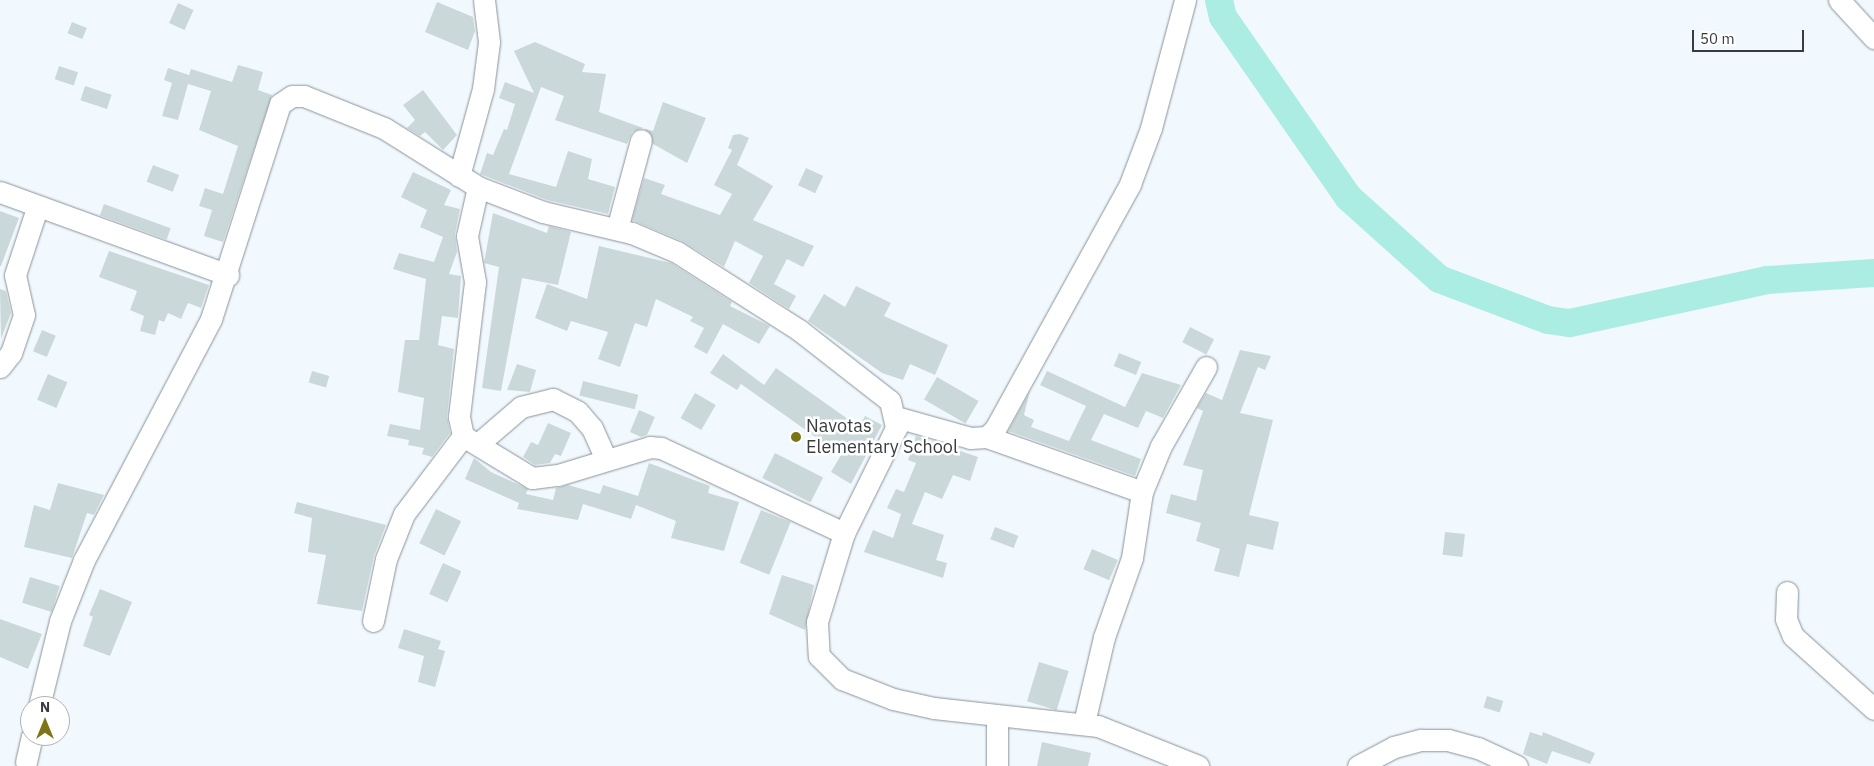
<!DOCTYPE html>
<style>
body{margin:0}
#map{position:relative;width:1874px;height:766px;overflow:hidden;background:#f1f9fe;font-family:"IBM Plex Sans",sans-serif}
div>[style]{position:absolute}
.river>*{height:28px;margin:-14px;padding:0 14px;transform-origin:14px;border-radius:14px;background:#acede3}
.building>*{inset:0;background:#cbd8da;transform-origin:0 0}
.roads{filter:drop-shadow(0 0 1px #899299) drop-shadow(0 0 1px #899299)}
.minor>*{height:21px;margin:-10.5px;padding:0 10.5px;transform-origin:10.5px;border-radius:10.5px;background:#fff}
.dots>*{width:14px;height:14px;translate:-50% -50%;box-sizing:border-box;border:2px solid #fff;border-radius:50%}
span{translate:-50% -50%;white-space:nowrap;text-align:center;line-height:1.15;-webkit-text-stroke:5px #fff;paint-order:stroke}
.poi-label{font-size:18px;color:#383c3e}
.left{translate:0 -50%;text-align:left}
.north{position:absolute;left:20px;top:696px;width:50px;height:50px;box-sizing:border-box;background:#fff;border:1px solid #afb1b2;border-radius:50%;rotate:0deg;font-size:14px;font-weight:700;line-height:20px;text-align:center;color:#383c3e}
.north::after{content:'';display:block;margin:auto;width:18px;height:22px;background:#7e7416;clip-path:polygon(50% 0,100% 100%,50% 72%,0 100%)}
.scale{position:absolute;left:1692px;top:30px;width:112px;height:22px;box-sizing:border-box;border:2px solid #383c3e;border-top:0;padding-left:6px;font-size:15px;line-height:18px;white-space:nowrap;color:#383c3e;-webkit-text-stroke:4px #fff;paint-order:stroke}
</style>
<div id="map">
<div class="river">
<div style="left:1219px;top:0;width:17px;rotate:77deg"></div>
<div style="left:1223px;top:17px;width:219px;rotate:55.2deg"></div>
<div style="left:1348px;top:197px;width:122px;rotate:42deg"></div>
<div style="left:1439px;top:279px;width:116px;rotate:20.6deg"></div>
<div style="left:1548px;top:320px;width:22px;rotate:8deg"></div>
<div style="left:1570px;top:323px;width:202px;rotate:-12.3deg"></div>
<div style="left:1767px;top:280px;width:107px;rotate:-3.7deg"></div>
</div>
<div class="building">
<div style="clip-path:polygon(437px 2px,473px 17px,475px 31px,468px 50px,425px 32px)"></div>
<div style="left:178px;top:3px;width:17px;height:22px;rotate:24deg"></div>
<div style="left:72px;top:22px;width:16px;height:12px;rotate:22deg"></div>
<div style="clip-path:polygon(535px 42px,585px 64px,582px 72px,606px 74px,599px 112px,643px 128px,632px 132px,627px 144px,555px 120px,564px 96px,541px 87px,509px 174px,556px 187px,568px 151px,592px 159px,588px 179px,615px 187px,608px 214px,547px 200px,480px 174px,487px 153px,493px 155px,504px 129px,507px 130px,515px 104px,499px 98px,505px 82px,534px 93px,514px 51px)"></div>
<div style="clip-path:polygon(238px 65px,263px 72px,258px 90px,272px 95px,223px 242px,204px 236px,212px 210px,199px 206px,205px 188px,223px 194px,238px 146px,199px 130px,211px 91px,188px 84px,178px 120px,162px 116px,172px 83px,164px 80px,168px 68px,189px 75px,191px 69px,232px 82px)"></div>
<div style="left:59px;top:66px;width:20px;height:14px;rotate:18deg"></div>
<div style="left:85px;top:86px;width:28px;height:15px;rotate:18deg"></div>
<div style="clip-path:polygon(423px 90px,457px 135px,443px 150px,425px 132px,420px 136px,407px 128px,415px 120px,403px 105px)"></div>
<div style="clip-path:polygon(663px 102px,706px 118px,687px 163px,653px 144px,645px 129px,653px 131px)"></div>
<div style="clip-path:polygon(740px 134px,749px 138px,737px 165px,773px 186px,753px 220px,814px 246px,803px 267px,787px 259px,774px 284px,796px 296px,789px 309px,749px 283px,763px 256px,735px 241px,724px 267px,682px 241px,632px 220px,644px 178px,665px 185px,661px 194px,720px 215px,732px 194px,714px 185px,732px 150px,728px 148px,733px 135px)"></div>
<div style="left:153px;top:165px;width:28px;height:18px;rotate:21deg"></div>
<div style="left:806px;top:168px;width:19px;height:19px;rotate:25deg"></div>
<div style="clip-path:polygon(413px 172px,451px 190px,444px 205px,460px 209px,455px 234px,457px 252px,449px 274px,461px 276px,458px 318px,442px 316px,438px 345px,454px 349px,447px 416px,450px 433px,432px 457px,422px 454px,424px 448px,408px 445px,409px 440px,387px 436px,390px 424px,420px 430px,424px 398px,398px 392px,405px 340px,419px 340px,426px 279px,393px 269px,399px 253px,434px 262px,443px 237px,420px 227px,427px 210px,401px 197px)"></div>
<div style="left:104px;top:204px;width:71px;height:12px;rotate:20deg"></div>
<div style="clip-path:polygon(0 211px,19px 218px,1px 266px,0 266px)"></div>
<div style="clip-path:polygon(493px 213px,547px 233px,549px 226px,571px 232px,558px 285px,522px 278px,501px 391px,482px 388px,499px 267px,484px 263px)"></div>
<div style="clip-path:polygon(599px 246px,671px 263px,732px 302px,730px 306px,770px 326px,759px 344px,723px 324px,707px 354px,694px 347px,704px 328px,690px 321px,693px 317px,656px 299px,647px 327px,635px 323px,620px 367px,598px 359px,608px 332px,571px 321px,567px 331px,535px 318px,547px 284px,587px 299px)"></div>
<div style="clip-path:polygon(109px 251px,209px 285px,201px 308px,188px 303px,181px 319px,168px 313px,164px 322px,159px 320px,155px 335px,140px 331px,144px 316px,130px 310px,137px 291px,99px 277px)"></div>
<div style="clip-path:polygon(856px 286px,891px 303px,884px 316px,948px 345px,935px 375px,910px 364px,903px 380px,882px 373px,808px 321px,824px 294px,845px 307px)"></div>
<div style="clip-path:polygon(0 289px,6px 291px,11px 313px,1px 339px)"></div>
<div style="left:1190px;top:327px;width:27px;height:17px;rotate:27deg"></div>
<div style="left:42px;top:330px;width:15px;height:23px;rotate:23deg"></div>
<div style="clip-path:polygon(1240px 350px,1271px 356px,1265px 370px,1258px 367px,1240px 413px,1273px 420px,1249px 515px,1279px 522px,1273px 550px,1247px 544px,1239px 577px,1214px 571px,1220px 549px,1196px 541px,1201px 523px,1166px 513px,1171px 494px,1196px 501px,1203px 470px,1183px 465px,1203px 411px,1197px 408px,1206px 393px,1222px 400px)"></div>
<div style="left:1119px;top:353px;width:24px;height:14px;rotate:22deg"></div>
<div style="clip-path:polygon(723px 354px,764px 385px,776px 368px,859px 427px,865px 416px,882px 425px,851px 484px,831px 472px,841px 455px,741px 384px,737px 390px,710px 373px)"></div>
<div style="clip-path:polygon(517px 364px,536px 370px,530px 392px,507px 390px)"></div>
<div style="left:312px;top:371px;width:18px;height:12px;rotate:16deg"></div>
<div style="clip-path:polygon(1047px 371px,1125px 407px,1142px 373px,1181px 385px,1163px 418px,1146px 411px,1138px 428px,1104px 414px,1091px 440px,1141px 459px,1135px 476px,1008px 431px,1030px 391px,1024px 415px,1034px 420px,1031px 427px,1069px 441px,1086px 406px,1040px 385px)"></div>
<div style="left:48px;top:374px;width:21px;height:28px;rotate:23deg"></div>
<div style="left:937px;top:377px;width:48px;height:26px;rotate:30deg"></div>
<div style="left:583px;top:381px;width:57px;height:15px;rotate:14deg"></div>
<div style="left:695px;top:393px;width:24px;height:29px;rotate:30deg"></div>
<div style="clip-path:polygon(639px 410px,655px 417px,647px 435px,641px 437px,630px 432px)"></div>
<div style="clip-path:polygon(548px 423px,571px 433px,561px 456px,555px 454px,550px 463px,535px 465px,523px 457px,531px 442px,538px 445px)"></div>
<div style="clip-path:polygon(916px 436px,978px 457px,970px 481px,953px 475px,942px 499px,925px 492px,912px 524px,944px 535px,936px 560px,947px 563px,943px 578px,864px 552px,873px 530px,893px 538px,901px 514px,887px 508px,896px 489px,904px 492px,916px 463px,908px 460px)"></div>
<div style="left:775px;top:453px;width:54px;height:28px;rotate:27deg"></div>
<div style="clip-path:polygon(474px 458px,491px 472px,528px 489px,526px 494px,553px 500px,556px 488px,568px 485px,600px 494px,603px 485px,638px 496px,649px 463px,710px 486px,708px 493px,739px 502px,724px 551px,671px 538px,676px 521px,636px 505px,631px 519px,583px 504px,578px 520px,517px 509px,519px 503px,465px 479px)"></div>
<div style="clip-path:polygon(58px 483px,104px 495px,94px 515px,87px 513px,72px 558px,24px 547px,34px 505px,50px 510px)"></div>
<div style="clip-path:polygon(297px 502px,386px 525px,374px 556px,362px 611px,317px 604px,326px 555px,308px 552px,312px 518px,294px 513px)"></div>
<div style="left:436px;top:509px;width:28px;height:38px;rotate:26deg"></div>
<div style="left:761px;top:510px;width:32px;height:57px;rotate:22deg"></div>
<div style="left:995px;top:527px;width:25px;height:13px;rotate:21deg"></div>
<div style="left:1445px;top:532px;width:20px;height:23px;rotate:6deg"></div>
<div style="left:1092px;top:549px;width:28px;height:22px;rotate:23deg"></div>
<div style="left:443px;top:563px;width:20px;height:34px;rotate:24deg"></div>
<div style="clip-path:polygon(782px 575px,814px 585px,805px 630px,769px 614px)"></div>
<div style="left:30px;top:577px;width:31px;height:27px;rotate:17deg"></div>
<div style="clip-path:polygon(100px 589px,132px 602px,110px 656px,83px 646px,93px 617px,89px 615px)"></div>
<div style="clip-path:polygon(0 619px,42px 634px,28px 669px,0 657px)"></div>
<div style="clip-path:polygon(404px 629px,441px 641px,438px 649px,445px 651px,435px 687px,418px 682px,424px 656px,398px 648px)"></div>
<div style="left:1039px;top:662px;width:31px;height:41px;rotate:17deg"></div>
<div style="left:1487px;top:696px;width:17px;height:12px;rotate:17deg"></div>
<div style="clip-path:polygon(1530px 732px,1542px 736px,1543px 732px,1595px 753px,1590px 764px,1552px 751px,1547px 764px,1523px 754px)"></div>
<div style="clip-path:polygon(1042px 742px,1091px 753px,1088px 766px,1037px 766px)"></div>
</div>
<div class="roads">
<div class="minor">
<div style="left:1839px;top:0;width:52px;rotate:47.4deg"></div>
<div style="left:459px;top:176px;width:90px;rotate:-74.6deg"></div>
<div style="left:483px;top:89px;width:47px;rotate:-82.7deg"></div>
<div style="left:489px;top:42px;width:42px;rotate:-96.8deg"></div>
<div style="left:478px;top:187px;width:50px;rotate:102.7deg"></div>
<div style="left:467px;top:236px;width:47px;rotate:80.1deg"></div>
<div style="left:475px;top:282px;width:136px;rotate:96.8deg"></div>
<div style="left:459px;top:417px;width:19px;rotate:78deg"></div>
<div style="left:463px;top:436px;width:81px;rotate:31.3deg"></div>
<div style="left:532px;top:478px;width:26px;rotate:-7deg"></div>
<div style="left:558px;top:475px;width:96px;rotate:-16.9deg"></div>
<div style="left:650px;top:447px;width:11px;rotate:5deg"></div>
<div style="left:661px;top:448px;width:202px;rotate:24.9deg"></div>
<div style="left:0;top:192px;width:243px;rotate:20deg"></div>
<div style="left:617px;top:229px;width:92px;rotate:-74.9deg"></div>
<div style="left:0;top:367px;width:18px;rotate:-52deg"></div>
<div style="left:11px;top:353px;width:40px;rotate:-71.1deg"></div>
<div style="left:24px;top:315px;width:41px;rotate:-102.7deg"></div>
<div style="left:15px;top:275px;width:71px;rotate:-71.8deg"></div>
<div style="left:896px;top:417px;width:77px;rotate:15.8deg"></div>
<div style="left:970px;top:438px;width:17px;rotate:-3deg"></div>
<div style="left:987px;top:437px;width:11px;rotate:-45deg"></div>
<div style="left:995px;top:429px;width:280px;rotate:-61.1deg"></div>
<div style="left:1130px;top:184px;width:60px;rotate:-69.4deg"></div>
<div style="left:1151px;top:128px;width:132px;rotate:-75.1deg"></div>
<div style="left:987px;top:437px;width:164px;rotate:19.5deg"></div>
<div style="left:1142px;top:492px;width:67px;rotate:98.6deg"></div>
<div style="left:1132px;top:558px;width:84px;rotate:109.5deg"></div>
<div style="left:1104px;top:637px;width:88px;rotate:103.1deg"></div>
<div style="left:478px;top:444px;width:57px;rotate:-40.7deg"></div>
<div style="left:521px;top:407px;width:33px;rotate:-14deg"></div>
<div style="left:553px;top:399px;width:28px;rotate:27deg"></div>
<div style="left:578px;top:412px;width:21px;rotate:49deg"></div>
<div style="left:592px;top:428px;width:34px;rotate:66deg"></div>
<div style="left:1142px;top:492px;width:50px;rotate:-67.6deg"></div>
<div style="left:1161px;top:446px;width:91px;rotate:-60.3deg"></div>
<div style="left:1787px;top:592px;width:27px;rotate:92deg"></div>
<div style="left:1786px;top:619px;width:18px;rotate:68deg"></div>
<div style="left:1793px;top:636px;width:109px;rotate:42deg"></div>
<div style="left:373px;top:621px;width:63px;rotate:-78.2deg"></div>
<div style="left:386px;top:559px;width:48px;rotate:-68.2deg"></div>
<div style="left:404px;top:514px;width:98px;rotate:-52.9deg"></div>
<div style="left:39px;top:706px;width:88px;rotate:-76.1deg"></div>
<div style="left:60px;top:621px;width:66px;rotate:-68.5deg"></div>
<div style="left:84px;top:560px;width:272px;rotate:-62.2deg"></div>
<div style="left:211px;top:319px;width:226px;rotate:-72.2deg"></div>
<div style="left:280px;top:104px;width:14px;rotate:-34deg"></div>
<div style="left:292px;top:96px;width:12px"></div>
<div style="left:304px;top:96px;width:86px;rotate:21.8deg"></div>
<div style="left:384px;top:128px;width:111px;rotate:32.1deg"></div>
<div style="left:478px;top:187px;width:70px;rotate:21deg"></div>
<div style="left:543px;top:212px;width:91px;rotate:13.3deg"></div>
<div style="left:632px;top:233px;width:49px;rotate:22.9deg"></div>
<div style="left:677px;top:252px;width:145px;rotate:32.6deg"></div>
<div style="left:799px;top:330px;width:115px;rotate:38deg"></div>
<div style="left:890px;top:401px;width:28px;rotate:77deg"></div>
<div style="left:896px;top:428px;width:117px;rotate:116.3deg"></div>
<div style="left:844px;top:533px;width:93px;rotate:106.9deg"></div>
<div style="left:817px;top:622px;width:34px;rotate:87deg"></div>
<div style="left:819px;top:656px;width:33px;rotate:45deg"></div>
<div style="left:842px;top:679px;width:55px;rotate:21.4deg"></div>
<div style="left:893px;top:699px;width:42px;rotate:12.4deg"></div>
<div style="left:934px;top:708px;width:165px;rotate:6.3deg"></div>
<div style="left:1098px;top:726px;width:108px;rotate:21.8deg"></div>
<div style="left:26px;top:762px;width:27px;rotate:-77deg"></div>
<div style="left:997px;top:766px;width:50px;rotate:-90deg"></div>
<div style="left:1358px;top:766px;width:41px;rotate:-27.8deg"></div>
<div style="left:1394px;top:747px;width:28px;rotate:-15deg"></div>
<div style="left:1421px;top:740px;width:27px"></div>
<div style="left:1448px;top:740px;width:31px;rotate:15deg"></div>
<div style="left:1478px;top:748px;width:43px;rotate:24.8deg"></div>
</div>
</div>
<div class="dots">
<div style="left:796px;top:437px;background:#7e7416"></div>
</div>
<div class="poi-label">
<span class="left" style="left:806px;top:437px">Navotas<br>Elementary School</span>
</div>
<div class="north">N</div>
<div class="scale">50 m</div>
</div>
